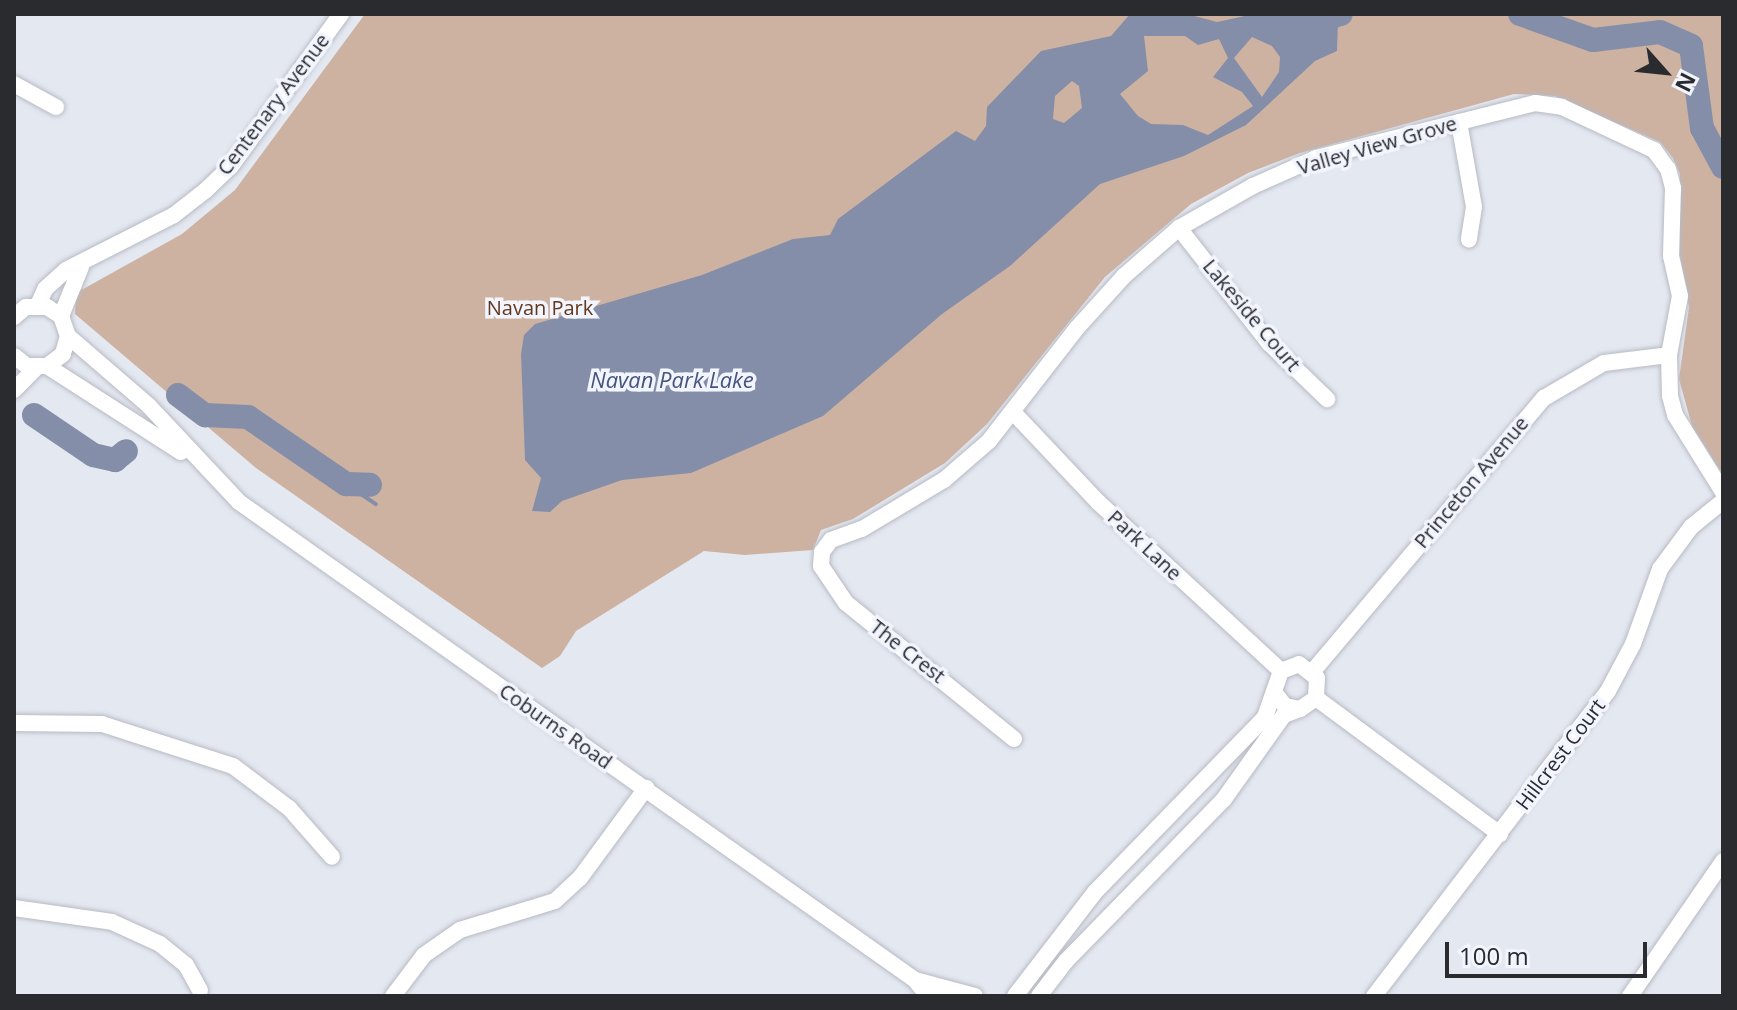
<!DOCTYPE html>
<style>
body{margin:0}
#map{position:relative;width:1737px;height:1010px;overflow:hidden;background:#e4e8f1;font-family:"Open Sans",sans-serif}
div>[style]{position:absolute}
.green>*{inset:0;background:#cdb2a2}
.water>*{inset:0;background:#848ea8}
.stream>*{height:4px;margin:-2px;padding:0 2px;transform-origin:2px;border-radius:2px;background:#848ea8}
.river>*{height:24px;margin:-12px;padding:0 12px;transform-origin:12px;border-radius:12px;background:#848ea8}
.roads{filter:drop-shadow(0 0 2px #b7bac3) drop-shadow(0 0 2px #b7bac3)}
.minor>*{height:16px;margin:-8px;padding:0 8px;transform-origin:8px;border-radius:8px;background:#fff}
span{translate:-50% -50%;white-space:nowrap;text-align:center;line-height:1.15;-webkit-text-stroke:7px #f2f5fe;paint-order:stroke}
.street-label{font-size:20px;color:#2a2b2f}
.park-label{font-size:20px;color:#62381e}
.water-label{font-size:22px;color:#46547e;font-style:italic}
.frame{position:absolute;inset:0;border:16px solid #2a2b2f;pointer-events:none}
.north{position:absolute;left:1625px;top:32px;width:80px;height:80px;-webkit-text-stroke:6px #f2f5fe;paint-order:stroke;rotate:117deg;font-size:22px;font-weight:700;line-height:32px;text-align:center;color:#2a2b2f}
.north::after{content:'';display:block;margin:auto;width:28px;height:36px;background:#2a2b2f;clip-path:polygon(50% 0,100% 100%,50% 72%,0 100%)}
.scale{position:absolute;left:1445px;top:942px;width:202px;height:36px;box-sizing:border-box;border:4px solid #2a2b2f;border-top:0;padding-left:10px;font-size:24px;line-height:28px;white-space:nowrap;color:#2a2b2f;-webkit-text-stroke:6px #f2f5fe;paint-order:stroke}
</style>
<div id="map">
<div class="green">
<div style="clip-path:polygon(365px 14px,1721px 14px,1723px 475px,1692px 426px,1679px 379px,1689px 307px,1680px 256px,1680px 174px,1673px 158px,1660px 142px,1555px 96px,1514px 94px,1300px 153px,1248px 173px,1191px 204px,1105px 277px,987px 424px,945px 463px,853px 519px,821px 530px,813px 550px,745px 555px,704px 551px,576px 631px,560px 656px,542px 668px,256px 468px,75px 314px,76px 293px,182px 234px,235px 190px)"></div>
</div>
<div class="water">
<div style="clip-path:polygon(evenodd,1130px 14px,1187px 14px,1217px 22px,1254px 14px,1333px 14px,1338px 21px,1337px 51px,1315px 61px,1246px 125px,1184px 156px,1100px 184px,1010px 266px,942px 314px,823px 416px,691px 473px,622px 480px,562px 501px,550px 512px,532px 511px,541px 478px,525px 460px,521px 354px,524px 335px,535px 324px,702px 275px,793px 239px,830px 235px,838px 219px,956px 131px,975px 141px,986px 126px,987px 107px,1041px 51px,1111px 36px,1130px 14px,1144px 36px,1185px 36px,1198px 45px,1219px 39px,1228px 58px,1213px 77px,1242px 92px,1253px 106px,1208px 135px,1183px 125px,1151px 124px,1138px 116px,1120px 94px,1148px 71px,1144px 36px,1130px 14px,1252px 37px,1272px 46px,1280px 57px,1279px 72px,1262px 97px,1234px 58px,1252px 37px,1130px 14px,1072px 81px,1079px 86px,1082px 108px,1064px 123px,1053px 119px,1055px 96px,1072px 81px)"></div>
</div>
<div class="stream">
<div style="left:346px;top:484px;width:36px;rotate:34deg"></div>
</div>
<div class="river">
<div style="left:1520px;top:14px;width:77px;rotate:19.6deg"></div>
<div style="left:1593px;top:40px;width:67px;rotate:-6.8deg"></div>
<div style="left:1660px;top:32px;width:34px;rotate:24deg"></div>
<div style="left:1691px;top:46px;width:83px;rotate:82.4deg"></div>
<div style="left:1702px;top:128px;width:44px;rotate:61.7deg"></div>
<div style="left:1334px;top:16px;width:7px;rotate:-16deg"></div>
<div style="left:178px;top:395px;width:34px;rotate:37deg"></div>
<div style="left:205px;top:415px;width:43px;rotate:2.7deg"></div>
<div style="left:248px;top:417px;width:119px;rotate:34.4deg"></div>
<div style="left:346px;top:484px;width:24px;rotate:2deg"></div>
<div style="left:34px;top:415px;width:71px;rotate:34.1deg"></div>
<div style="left:93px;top:455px;width:23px;rotate:13deg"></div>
<div style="left:115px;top:460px;width:14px;rotate:-39deg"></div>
</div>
<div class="roads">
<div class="minor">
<div style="left:14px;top:84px;width:48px;rotate:28.7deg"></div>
<div style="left:1459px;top:122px;width:86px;rotate:80deg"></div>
<div style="left:1474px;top:207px;width:33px;rotate:99deg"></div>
<div style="left:1179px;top:228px;width:146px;rotate:52deg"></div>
<div style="left:1269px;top:343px;width:81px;rotate:44deg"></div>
<div style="left:38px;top:305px;width:17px;rotate:-66deg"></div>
<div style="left:45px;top:289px;width:28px;rotate:-42deg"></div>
<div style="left:66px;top:270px;width:121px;rotate:-27deg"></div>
<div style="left:174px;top:215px;width:39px;rotate:-38deg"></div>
<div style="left:205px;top:191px;width:36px;rotate:-44deg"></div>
<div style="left:231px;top:166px;width:188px;rotate:-54.1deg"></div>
<div style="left:61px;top:316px;width:53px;rotate:-67.8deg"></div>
<div style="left:14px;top:317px;width:16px;rotate:-40deg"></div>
<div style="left:26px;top:307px;width:21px"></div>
<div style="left:47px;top:307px;width:17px;rotate:33deg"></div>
<div style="left:61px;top:316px;width:21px;rotate:71deg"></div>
<div style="left:68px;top:336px;width:19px;rotate:106deg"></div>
<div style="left:63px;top:354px;width:20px;rotate:143deg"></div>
<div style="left:47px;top:366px;width:20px;rotate:180deg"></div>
<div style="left:27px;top:366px;width:16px;rotate:-142deg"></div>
<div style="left:68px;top:336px;width:106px;rotate:40.8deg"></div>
<div style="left:148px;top:405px;width:133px;rotate:46.8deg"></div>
<div style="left:239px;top:502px;width:828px;rotate:35.26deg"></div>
<div style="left:915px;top:980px;width:21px;rotate:51deg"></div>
<div style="left:47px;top:366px;width:159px;rotate:32.7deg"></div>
<div style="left:14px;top:390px;width:33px;rotate:-45deg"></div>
<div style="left:1014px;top:413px;width:122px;rotate:46.7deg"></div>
<div style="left:1098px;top:502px;width:249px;rotate:42.7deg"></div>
<div style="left:1313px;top:671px;width:358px;rotate:-49.8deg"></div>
<div style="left:1544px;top:398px;width:69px;rotate:-30.3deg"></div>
<div style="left:1604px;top:363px;width:65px;rotate:-7deg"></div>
<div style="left:1316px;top:698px;width:229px;rotate:36.5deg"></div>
<div style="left:14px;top:723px;width:88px;rotate:0.7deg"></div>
<div style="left:102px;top:724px;width:138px;rotate:17.8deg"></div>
<div style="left:233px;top:766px;width:70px;rotate:36.9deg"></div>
<div style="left:289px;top:808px;width:65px;rotate:48.7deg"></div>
<div style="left:1014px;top:739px;width:216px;rotate:-141deg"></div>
<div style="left:846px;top:603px;width:45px;rotate:-124deg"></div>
<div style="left:821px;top:566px;width:14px;rotate:-86deg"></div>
<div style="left:822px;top:552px;width:15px;rotate:-53deg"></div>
<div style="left:831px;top:540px;width:33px;rotate:-20deg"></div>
<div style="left:862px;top:529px;width:96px;rotate:-30.9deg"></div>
<div style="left:944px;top:480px;width:60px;rotate:-40.9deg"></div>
<div style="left:989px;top:441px;width:143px;rotate:-52.1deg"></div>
<div style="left:1077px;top:328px;width:70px;rotate:-47.9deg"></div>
<div style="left:1124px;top:276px;width:73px;rotate:-41.1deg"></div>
<div style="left:1179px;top:228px;width:85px;rotate:-29.6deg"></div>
<div style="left:1253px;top:186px;width:69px;rotate:-24deg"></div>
<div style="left:1316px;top:158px;width:226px;rotate:-14.1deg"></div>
<div style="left:1535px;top:103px;width:27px;rotate:8deg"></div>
<div style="left:1562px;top:107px;width:102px;rotate:25.1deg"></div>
<div style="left:1654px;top:150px;width:24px;rotate:54deg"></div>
<div style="left:1668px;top:169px;width:20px;rotate:75deg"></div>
<div style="left:1673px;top:188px;width:68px;rotate:91.7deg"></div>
<div style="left:1671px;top:256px;width:41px;rotate:77.3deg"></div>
<div style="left:1680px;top:296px;width:60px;rotate:100.6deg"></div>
<div style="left:1669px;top:355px;width:41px;rotate:88.6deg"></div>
<div style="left:1670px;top:396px;width:20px;rotate:75deg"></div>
<div style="left:1675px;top:415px;width:91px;rotate:58.1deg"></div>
<div style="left:14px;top:908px;width:99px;rotate:8.1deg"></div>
<div style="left:112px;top:922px;width:53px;rotate:24.6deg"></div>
<div style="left:160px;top:944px;width:33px;rotate:39deg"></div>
<div style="left:186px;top:965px;width:29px;rotate:61deg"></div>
<div style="left:915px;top:980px;width:62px;rotate:14.9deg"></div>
<div style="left:393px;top:996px;width:51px;rotate:-52.9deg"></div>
<div style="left:424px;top:955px;width:44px;rotate:-34.8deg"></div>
<div style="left:460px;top:930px;width:99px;rotate:-17deg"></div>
<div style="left:555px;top:901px;width:34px;rotate:-43deg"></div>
<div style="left:580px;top:878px;width:112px;rotate:-53.7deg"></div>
<div style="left:1015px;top:996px;width:131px;rotate:-52.4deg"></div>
<div style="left:1095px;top:892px;width:244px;rotate:-45.8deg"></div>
<div style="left:1265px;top:717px;width:49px;rotate:-70.8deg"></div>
<div style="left:1281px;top:671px;width:19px;rotate:-21deg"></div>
<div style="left:1299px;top:664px;width:23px;rotate:38deg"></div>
<div style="left:1317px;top:678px;width:20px;rotate:93deg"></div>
<div style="left:1316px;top:698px;width:19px;rotate:145deg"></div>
<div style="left:1300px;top:709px;width:15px;rotate:-169deg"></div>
<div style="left:1285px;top:706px;width:18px;rotate:-128deg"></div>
<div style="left:1039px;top:996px;width:44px;rotate:-52.4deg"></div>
<div style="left:1066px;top:961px;width:226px;rotate:-45.7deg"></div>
<div style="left:1224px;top:799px;width:103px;rotate:-54.5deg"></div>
<div style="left:1284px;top:715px;width:17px;rotate:-21deg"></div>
<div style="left:1374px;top:996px;width:384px;rotate:-52.5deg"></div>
<div style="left:1608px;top:691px;width:53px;rotate:-62deg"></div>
<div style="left:1633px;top:644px;width:80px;rotate:-70.2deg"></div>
<div style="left:1660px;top:569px;width:52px;rotate:-53.6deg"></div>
<div style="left:1691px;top:527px;width:41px;rotate:-39.1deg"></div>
<div style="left:1630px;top:996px;width:164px;rotate:-55.4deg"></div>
</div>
</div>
<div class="street-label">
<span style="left:273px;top:104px;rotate:-53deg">Centenary Avenue</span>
<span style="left:1377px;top:145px;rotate:-16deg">Valley View Grove</span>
<span style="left:1252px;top:315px;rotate:50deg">Lakeside Court</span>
<span style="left:1471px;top:482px;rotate:-50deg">Princeton Avenue</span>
<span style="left:1145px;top:545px;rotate:43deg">Park Lane</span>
<span style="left:908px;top:651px;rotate:38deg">The Crest</span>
<span style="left:556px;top:726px;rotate:35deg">Coburns Road</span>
<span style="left:1560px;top:754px;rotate:-53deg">Hillcrest Court</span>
</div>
<div class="park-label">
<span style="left:540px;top:307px">Navan Park</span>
</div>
<div class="water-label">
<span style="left:672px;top:380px">Navan Park Lake</span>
</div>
<div class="frame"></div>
<div class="north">N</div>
<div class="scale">100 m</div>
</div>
